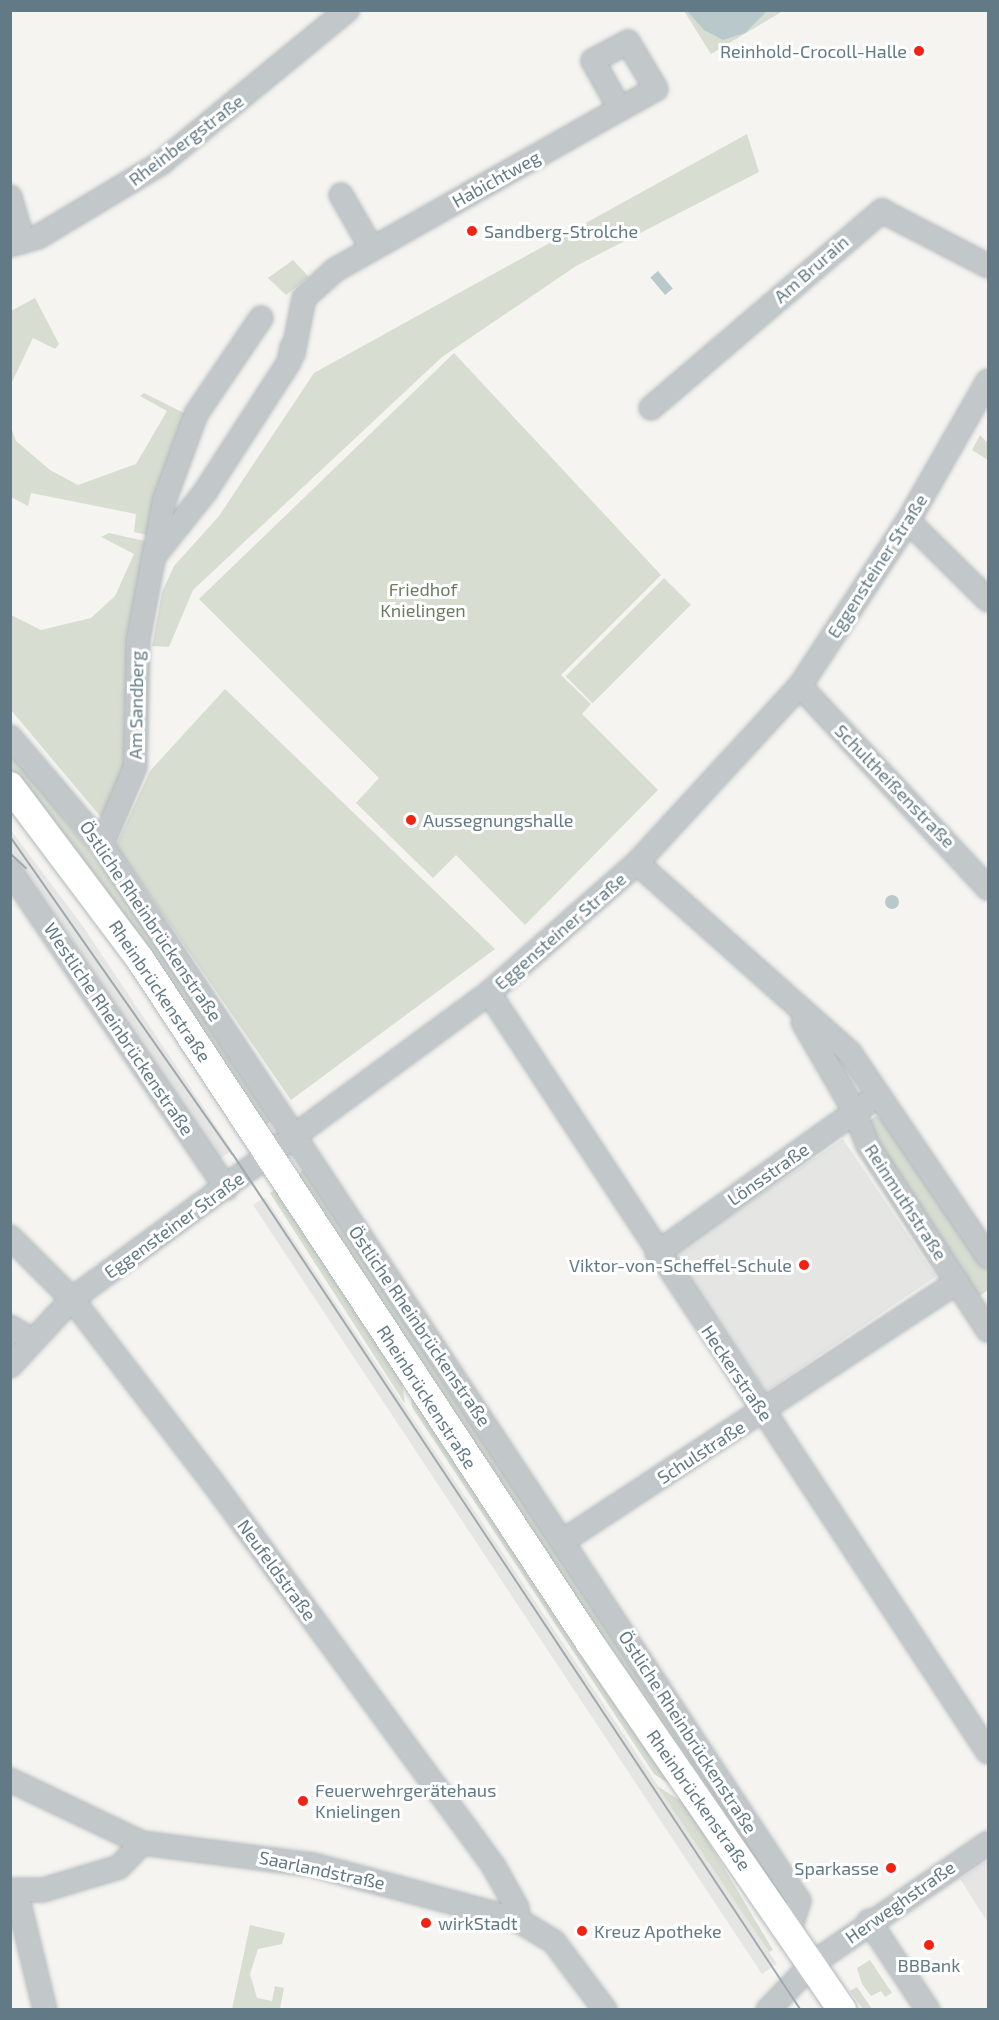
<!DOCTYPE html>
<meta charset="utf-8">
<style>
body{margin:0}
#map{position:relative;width:999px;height:2020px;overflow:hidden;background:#f5f4f0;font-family:"Exo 2",sans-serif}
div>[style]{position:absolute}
.built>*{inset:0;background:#e5e6e4;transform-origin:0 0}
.green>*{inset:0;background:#d7ddd1;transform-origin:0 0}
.water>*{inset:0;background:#b9c9cb;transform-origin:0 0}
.round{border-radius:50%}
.roads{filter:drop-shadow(0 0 2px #b2b9bc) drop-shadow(0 0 2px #b2b9bc)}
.minor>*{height:22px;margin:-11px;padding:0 11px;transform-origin:11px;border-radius:11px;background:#c2c7ca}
.major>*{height:28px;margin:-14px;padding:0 14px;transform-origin:14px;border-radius:14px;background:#fff}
.tram>*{height:1.5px;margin:-0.75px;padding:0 0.75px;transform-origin:0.75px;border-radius:0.75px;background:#a0a9ad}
.dots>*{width:16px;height:16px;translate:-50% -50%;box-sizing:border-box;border:3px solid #fff;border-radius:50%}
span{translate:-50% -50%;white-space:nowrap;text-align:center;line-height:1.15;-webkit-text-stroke:6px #fff;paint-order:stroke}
.poi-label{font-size:18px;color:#617a85}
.right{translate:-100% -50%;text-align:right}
.left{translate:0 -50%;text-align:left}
.street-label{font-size:18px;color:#617a85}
.park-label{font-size:18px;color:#6a7b60}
.frame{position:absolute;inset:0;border:12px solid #617a85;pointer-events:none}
</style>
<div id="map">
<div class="built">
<div style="clip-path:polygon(10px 829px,82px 925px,232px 1150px,219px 1160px,73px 941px,11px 857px)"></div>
<div style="left:843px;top:1139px;width:166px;height:205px;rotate:56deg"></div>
<div style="clip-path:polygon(265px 1197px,777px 1964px,762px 1974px,253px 1205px)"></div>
<div style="clip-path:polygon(988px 1860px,988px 1923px,960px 1879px)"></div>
</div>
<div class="green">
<div style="clip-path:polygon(684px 11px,783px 11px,711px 54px)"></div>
<div style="clip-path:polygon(747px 134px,759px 172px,576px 266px,442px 357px,193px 590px,169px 647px,152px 646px,162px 592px,174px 566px,219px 516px,314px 373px)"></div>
<div style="clip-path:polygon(293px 260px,309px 277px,286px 295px,268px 278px)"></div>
<div style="clip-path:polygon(35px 298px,59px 344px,55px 349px,33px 338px,11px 384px,11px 311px)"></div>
<div style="clip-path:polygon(454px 353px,661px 575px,561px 675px,591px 704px,582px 714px,658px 790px,525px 925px,456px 855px,433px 878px,356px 803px,379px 778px,199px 599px)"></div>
<div style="clip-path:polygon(144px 393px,190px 416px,152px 536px,134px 532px,136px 514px,31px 493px,28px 506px,11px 497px,10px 424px,16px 441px,50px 470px,78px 485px,136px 464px,167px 411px,140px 396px)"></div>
<div style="clip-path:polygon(980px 435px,988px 443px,988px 460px,972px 450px)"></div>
<div style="clip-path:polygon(109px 533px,149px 542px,129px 761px,105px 822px,11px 710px,11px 615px,41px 630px,91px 618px,115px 596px,134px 554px,101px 537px)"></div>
<div style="left:664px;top:578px;width:38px;height:139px;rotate:45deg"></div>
<div style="clip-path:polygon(225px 689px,495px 949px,291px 1100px,116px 846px,150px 771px)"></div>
<div style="clip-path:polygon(10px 752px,105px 869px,273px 1120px,263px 1127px,11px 772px)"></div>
<div style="clip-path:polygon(876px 1116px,896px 1126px,988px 1265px,988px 1290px,975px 1299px,869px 1144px,867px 1123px)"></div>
<div style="clip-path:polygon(305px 1169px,787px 1898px,644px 1699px,296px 1176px)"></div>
<div style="clip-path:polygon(275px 1190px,401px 1377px,405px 1404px,270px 1193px)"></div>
<div style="clip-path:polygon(411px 1394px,674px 1787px,654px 1774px,412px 1407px)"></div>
<div style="clip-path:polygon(657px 1786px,686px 1804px,773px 1950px,769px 1952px)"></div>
<div style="clip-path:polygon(250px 1925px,285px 1933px,282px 1944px,258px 1949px,250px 1974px,257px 1998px,272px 2001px,275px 1986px,284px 1988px,280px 2009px,232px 2009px)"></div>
<div style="clip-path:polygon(870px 1960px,892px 1993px,885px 1997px,881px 1991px,871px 1996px,862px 1984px,857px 1968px)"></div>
<div style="clip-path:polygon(857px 1987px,872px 2009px,863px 2009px,850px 1991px)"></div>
</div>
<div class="water">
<div style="clip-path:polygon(687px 11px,767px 11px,745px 33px,723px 40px,704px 30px)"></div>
<div style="left:658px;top:271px;width:23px;height:10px;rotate:50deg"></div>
<div class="round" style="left:885px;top:895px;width:14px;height:14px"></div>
</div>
<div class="roads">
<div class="minor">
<div style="left:341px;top:195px;width:62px;rotate:60.1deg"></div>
<div style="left:10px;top:197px;width:46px;rotate:73.5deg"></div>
<div style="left:10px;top:245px;width:29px;rotate:-16deg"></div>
<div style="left:38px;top:237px;width:144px;rotate:-31deg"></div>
<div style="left:161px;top:163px;width:241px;rotate:-39.4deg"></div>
<div style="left:293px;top:354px;width:57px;rotate:-78.9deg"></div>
<div style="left:304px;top:298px;width:42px;rotate:-42.1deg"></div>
<div style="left:335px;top:270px;width:327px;rotate:-29.5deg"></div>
<div style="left:620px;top:109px;width:41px;rotate:-29.1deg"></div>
<div style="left:656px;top:89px;width:55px;rotate:-120.8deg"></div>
<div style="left:628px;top:42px;width:40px;rotate:152deg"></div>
<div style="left:593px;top:61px;width:55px;rotate:60.6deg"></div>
<div style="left:651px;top:408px;width:304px;rotate:-40.5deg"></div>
<div style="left:882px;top:211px;width:119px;rotate:27.4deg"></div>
<div style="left:908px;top:521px;width:112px;rotate:44.6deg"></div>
<div style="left:154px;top:556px;width:82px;rotate:-51.4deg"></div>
<div style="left:205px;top:492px;width:155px;rotate:-57.1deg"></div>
<div style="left:289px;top:362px;width:15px;rotate:-79deg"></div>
<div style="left:800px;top:686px;width:276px;rotate:47.1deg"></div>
<div style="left:10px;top:737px;width:142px;rotate:49.6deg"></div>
<div style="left:102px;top:845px;width:1265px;rotate:56.57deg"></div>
<div style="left:799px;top:1901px;width:29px;rotate:108deg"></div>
<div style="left:102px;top:845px;width:85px;rotate:-67.1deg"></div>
<div style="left:135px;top:767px;width:127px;rotate:-88.6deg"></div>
<div style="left:138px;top:640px;width:141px;rotate:-79.4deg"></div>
<div style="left:164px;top:501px;width:93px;rotate:-69.8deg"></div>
<div style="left:196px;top:414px;width:116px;rotate:-55.9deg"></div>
<div style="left:637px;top:863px;width:285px;rotate:41.7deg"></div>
<div style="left:850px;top:1053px;width:246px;rotate:55.9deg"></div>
<div style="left:10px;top:871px;width:384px;rotate:55.7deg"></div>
<div style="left:489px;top:993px;width:908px;rotate:56.68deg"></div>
<div style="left:803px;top:1022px;width:104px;rotate:60deg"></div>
<div style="left:855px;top:1112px;width:34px;rotate:69deg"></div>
<div style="left:867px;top:1144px;width:222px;rotate:57deg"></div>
<div style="left:10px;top:1237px;width:88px;rotate:45deg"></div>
<div style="left:72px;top:1299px;width:233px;rotate:52.5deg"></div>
<div style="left:214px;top:1484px;width:474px;rotate:53.8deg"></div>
<div style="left:494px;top:1867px;width:47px;rotate:60.7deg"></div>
<div style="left:517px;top:1908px;width:12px;rotate:85deg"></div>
<div style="left:657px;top:1253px;width:257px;rotate:-35.5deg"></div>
<div style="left:10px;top:1327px;width:27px;rotate:31deg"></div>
<div style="left:10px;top:1366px;width:91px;rotate:-47.2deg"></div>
<div style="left:72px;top:1299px;width:517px;rotate:-36.27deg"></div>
<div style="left:489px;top:993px;width:197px;rotate:-41.3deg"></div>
<div style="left:637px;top:863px;width:241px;rotate:-47.4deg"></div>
<div style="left:800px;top:686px;width:197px;rotate:-56.8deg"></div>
<div style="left:908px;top:521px;width:161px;rotate:-60.3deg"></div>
<div style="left:563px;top:1541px;width:472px;rotate:-33.3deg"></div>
<div style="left:10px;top:1780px;width:146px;rotate:25.5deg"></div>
<div style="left:142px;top:1843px;width:172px;rotate:7.3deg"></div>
<div style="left:313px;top:1865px;width:212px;rotate:15deg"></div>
<div style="left:518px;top:1920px;width:42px;rotate:31.4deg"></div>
<div style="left:554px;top:1942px;width:85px;rotate:53.1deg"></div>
<div style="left:10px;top:1890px;width:33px"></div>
<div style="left:43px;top:1890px;width:79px;rotate:-16.8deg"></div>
<div style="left:119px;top:1867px;width:33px;rotate:-46deg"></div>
<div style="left:16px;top:1891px;width:122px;rotate:76.3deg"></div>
<div style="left:869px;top:1921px;width:107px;rotate:56.5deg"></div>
<div style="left:768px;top:2010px;width:65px;rotate:-46.2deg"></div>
<div style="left:813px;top:1963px;width:212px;rotate:-34.4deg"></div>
</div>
<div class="major">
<div style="left:10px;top:786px;width:216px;rotate:53.1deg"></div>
<div style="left:140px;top:959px;width:819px;rotate:56.66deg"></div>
<div style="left:590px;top:1643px;width:445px;rotate:55.5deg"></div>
</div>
</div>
<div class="tram">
<div style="left:10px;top:836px;width:388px;rotate:55deg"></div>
<div style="left:233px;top:1154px;width:1027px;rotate:56.43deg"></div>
<div style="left:10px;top:853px;width:22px;rotate:43deg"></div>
</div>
<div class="dots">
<div style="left:919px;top:51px;background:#f42311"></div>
<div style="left:472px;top:231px;background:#f42311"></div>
<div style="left:411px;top:820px;background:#f42311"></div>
<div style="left:804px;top:1265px;background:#f42311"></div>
<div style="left:303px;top:1801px;background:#f42311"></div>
<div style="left:891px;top:1868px;background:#f42311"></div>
<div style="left:426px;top:1923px;background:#f42311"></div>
<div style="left:582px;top:1931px;background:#f42311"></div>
<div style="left:929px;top:1945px;background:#f42311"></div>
</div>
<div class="poi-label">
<span class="right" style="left:907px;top:51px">Reinhold-Crocoll-Halle</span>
<span class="left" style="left:484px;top:231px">Sandberg-Strolche</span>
<span class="left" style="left:423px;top:820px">Aussegnungshalle</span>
<span class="right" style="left:792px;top:1265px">Viktor-von-Scheffel-Schule</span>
<span class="left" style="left:315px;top:1801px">Feuerwehrgerätehaus<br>Knielingen</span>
<span class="right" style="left:879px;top:1868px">Sparkasse</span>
<span class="left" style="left:438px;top:1923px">wirkStadt</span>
<span class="left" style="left:594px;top:1931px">Kreuz Apotheke</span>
<span style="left:929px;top:1965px">BBBank</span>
</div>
<div class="street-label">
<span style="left:186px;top:140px;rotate:-37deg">Rheinbergstraße</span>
<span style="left:496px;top:179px;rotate:-29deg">Habichtweg</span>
<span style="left:811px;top:269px;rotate:-41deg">Am Brurain</span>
<span style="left:877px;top:566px;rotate:-57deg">Eggensteiner Straße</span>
<span style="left:136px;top:705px;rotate:-89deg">Am Sandberg</span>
<span style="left:895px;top:786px;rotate:46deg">Schultheißenstraße</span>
<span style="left:151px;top:921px;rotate:56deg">Östliche Rheinbrückenstraße</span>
<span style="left:560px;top:931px;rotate:-41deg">Eggensteiner Straße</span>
<span style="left:160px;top:991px;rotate:56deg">Rheinbrückenstraße</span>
<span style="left:119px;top:1029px;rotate:56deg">Westliche Rheinbrückenstraße</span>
<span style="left:768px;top:1174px;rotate:-35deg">Lönsstraße</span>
<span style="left:906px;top:1202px;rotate:57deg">Reinmuthstraße</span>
<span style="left:174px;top:1225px;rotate:-36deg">Eggensteiner Straße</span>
<span style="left:420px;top:1326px;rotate:56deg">Östliche Rheinbrückenstraße</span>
<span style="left:737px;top:1373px;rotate:56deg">Heckerstraße</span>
<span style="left:427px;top:1397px;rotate:57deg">Rheinbrückenstraße</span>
<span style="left:701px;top:1452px;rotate:-33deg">Schulstraße</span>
<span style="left:277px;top:1570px;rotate:54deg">Neufeldstraße</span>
<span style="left:688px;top:1732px;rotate:57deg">Östliche Rheinbrückenstraße</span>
<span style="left:699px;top:1800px;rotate:55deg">Rheinbrückenstraße</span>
<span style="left:322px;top:1870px;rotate:12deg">Saarlandstraße</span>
<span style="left:900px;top:1902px;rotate:-35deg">Herweghstraße</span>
</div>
<div class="park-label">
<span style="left:423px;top:600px">Friedhof<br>Knielingen</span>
</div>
<div class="frame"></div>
</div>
